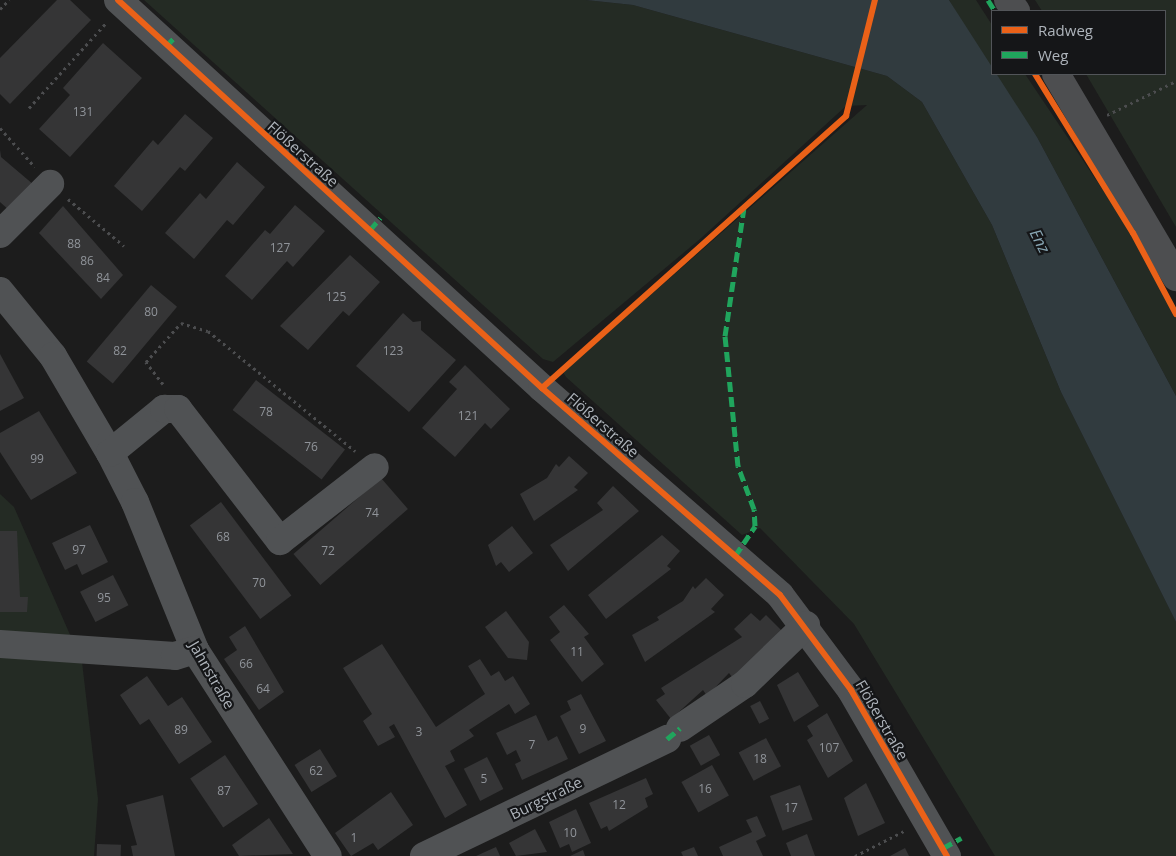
<!DOCTYPE html>
<meta charset="utf-8">
<style>
body{margin:0}
#map{position:relative;width:1176px;height:856px;overflow:hidden;background:#1c1c1c;font-family:"Open Sans",sans-serif}
div>[style]{position:absolute}
.green>*{inset:0;background:#242b24}
.water>*{inset:0;background:#313b3f}
.building>*{inset:0;background:#353536;transform-origin:0 0}
.path>*{height:3px;margin-top:-1.5px;transform-origin:0;background:repeating-linear-gradient(90deg,#4c4d4f 0 2.5px,transparent 0 6.5px)}
.minor>*{height:28px;margin:-14px;padding:0 14px;transform-origin:14px;border-radius:14px;background:#505254}
.major>*{height:28px;margin:-14px;padding:0 14px;transform-origin:14px;border-radius:14px;background:#4d4e50}
.quiet>*{height:5px;margin-top:-2.5px;transform-origin:0;background:repeating-linear-gradient(90deg,#20a55d 0 10px,transparent 0 15px)}
.cycleway>*{height:6px;margin:-3px;padding:0 3px;transform-origin:3px;border-radius:3px;background:#ea6118}
span{translate:-50% -50%;white-space:nowrap;text-align:center;line-height:1.15;-webkit-text-stroke:4.5px #151618;paint-order:stroke}
.number-label{font-size:12px;color:#90949a}
.number-label span{-webkit-text-stroke-width:0}
.street-label{font-size:15px;color:#aeb4bb}
.water-label{font-size:16px;color:#88a6b3;font-style:italic}
.legend{position:absolute;left:991px;top:10px;width:175px;height:65px;box-sizing:border-box;background:#151618;border:1px solid #525559;margin:0;padding:6px 9px;list-style:none;font-size:15px;color:#aeb4bb}
.legend li{display:flex;align-items:center;gap:10px;height:25px}
.legend b{width:25px;border:1px solid #525559}
</style>
<div id="map">
<div class="green">
<div style="clip-path:polygon(144px 0,586px 0,633px 5px,887px 76px,922px 102px,992px 225px,1061px 392px,1176px 622px,1176px 856px,995px 856px,854px 624px,760px 528px,742px 535px,566px 377px,563px 372px,867px 105px,846px 106px,700px 239px,553px 362px,543px 359px)"></div>
<div style="clip-path:polygon(949px 0,976px 0,992px 25px,992px 71px)"></div>
<div style="clip-path:polygon(1035px 0,1176px 0,1176px 227px,1086px 74px,1165px 74px,1165px 11px,1042px 11px)"></div>
<div style="clip-path:polygon(994px 74px,1025px 74px,1129px 229px,1176px 318px,1176px 396px,1037px 137px)"></div>
<div style="clip-path:polygon(0 494px,14px 507px,82px 662px,98px 799px,94px 856px,0 856px)"></div>
</div>
<div class="water">
<div style="clip-path:polygon(586px 0,949px 0,1037px 137px,1176px 396px,1176px 622px,1061px 392px,992px 225px,922px 102px,887px 76px,633px 5px)"></div>
</div>
<div class="building">
<div style="clip-path:polygon(57px 0,70px 0,91px 20px,10px 104px,0 94px,0 58px)"></div>
<div style="clip-path:polygon(103px 43px,142px 78px,70px 157px,39px 129px,70px 95px,63px 88px)"></div>
<div style="clip-path:polygon(185px 114px,213px 138px,185px 171px,180px 167px,142px 211px,114px 186px,153px 140px,158px 145px)"></div>
<div style="clip-path:polygon(0 150px,1px 157px,34px 185px,11px 212px,0 202px)"></div>
<div style="clip-path:polygon(237px 162px,265px 187px,233px 225px,227px 220px,194px 259px,165px 233px,200px 193px,206px 199px)"></div>
<div style="clip-path:polygon(295px 205px,325px 231px,293px 267px,287px 261px,252px 300px,225px 276px,265px 230px,270px 234px)"></div>
<div style="clip-path:polygon(63px 206px,123px 275px,101px 299px,39px 233px)"></div>
<div style="clip-path:polygon(350px 255px,380px 282px,349px 316px,343px 311px,308px 350px,280px 326px)"></div>
<div style="left:151px;top:285px;width:34px;height:100px;rotate:40deg"></div>
<div style="clip-path:polygon(403px 313px,413px 322px,421px 321px,421px 330px,456px 360px,409px 412px,356px 366px)"></div>
<div style="clip-path:polygon(0 354px,24px 398px,0 411px)"></div>
<div style="clip-path:polygon(465px 365px,510px 409px,491px 429px,485px 423px,455px 457px,422px 428px,457px 389px,449px 382px)"></div>
<div style="left:256px;top:380px;width:113px;height:38px;rotate:38deg"></div>
<div style="clip-path:polygon(39px 411px,77px 473px,31px 500px,0 452px,0 433px)"></div>
<div style="clip-path:polygon(569px 456px,588px 473px,574px 487px,578px 490px,534px 521px,520px 494px,547px 478px,556px 464px,559px 467px)"></div>
<div style="left:381px;top:478px;width:41px;height:116px;rotate:49deg"></div>
<div style="clip-path:polygon(613px 486px,639px 511px,568px 571px,550px 545px,603px 510px,597px 503px)"></div>
<div style="left:221px;top:502px;width:117px;height:39px;rotate:53deg"></div>
<div style="clip-path:polygon(90px 525px,108px 562px,82px 575px,77px 564px,65px 570px,52px 543px)"></div>
<div style="clip-path:polygon(512px 526px,533px 553px,509px 572px,501px 562px,496px 566px,488px 545px)"></div>
<div style="clip-path:polygon(0 531px,17px 531px,20px 597px,28px 597px,27px 612px,0 612px)"></div>
<div style="clip-path:polygon(662px 535px,680px 551px,667px 566px,671px 569px,606px 619px,588px 595px)"></div>
<div style="left:113px;top:575px;width:34px;height:37px;rotate:63deg"></div>
<div style="clip-path:polygon(706px 578px,724px 595px,711px 609px,715px 612px,645px 662px,632px 635px,659px 620px,657px 617px,683px 601px,693px 586px,695px 589px)"></div>
<div style="clip-path:polygon(564px 605px,589px 634px,584px 637px,604px 664px,582px 682px,550px 640px,560px 632px,549px 617px)"></div>
<div style="clip-path:polygon(506px 611px,529px 642px,527px 660px,508px 658px,485px 627px)"></div>
<div style="clip-path:polygon(751px 613px,760px 621px,766px 615px,782px 631px,741px 671px,732px 677px,729px 673px,707px 696px,703px 690px,671px 719px,656px 700px,665px 694px,661px 688px,742px 637px,734px 629px)"></div>
<div style="clip-path:polygon(245px 626px,284px 692px,259px 710px,224px 659px,237px 650px,229px 637px)"></div>
<div style="clip-path:polygon(382px 644px,436px 727px,485px 694px,468px 666px,480px 659px,491px 676px,499px 671px,505px 681px,513px 676px,530px 704px,515px 714px,509px 704px,469px 730px,474px 736px,450px 751px,455px 761px,445px 766px,467px 805px,445px 818px,394px 724px,389px 727px,395px 737px,378px 746px,363px 721px,372px 714px,343px 668px)"></div>
<div style="clip-path:polygon(798px 672px,819px 706px,794px 722px,777px 685px)"></div>
<div style="clip-path:polygon(147px 676px,168px 706px,182px 697px,212px 742px,179px 764px,149px 719px,140px 725px,120px 695px)"></div>
<div style="clip-path:polygon(581px 694px,606px 741px,579px 754px,560px 716px,571px 710px,567px 701px)"></div>
<div style="left:760px;top:701px;width:20px;height:11px;rotate:63deg"></div>
<div style="clip-path:polygon(827px 713px,853px 761px,828px 778px,807px 740px,813px 736px,807px 726px)"></div>
<div style="clip-path:polygon(536px 715px,548px 741px,557px 736px,568px 759px,522px 780px,515px 764px,521px 761px,516px 750px,507px 755px,496px 733px)"></div>
<div style="left:709px;top:735px;width:23px;height:22px;rotate:61deg"></div>
<div style="left:766px;top:738px;width:32px;height:31px;rotate:62deg"></div>
<div style="left:320px;top:749px;width:32px;height:30px;rotate:58deg"></div>
<div style="left:225px;top:755px;width:59px;height:42px;rotate:56deg"></div>
<div style="left:487px;top:757px;width:36px;height:26px;rotate:63deg"></div>
<div style="left:712px;top:765px;width:35px;height:35px;rotate:61deg"></div>
<div style="clip-path:polygon(646px 778px,653px 794px,645px 798px,648px 807px,609px 831px,607px 826px,601px 829px,589px 803px)"></div>
<div style="clip-path:polygon(866px 783px,885px 823px,858px 836px,844px 798px)"></div>
<div style="left:800px;top:785px;width:37px;height:32px;rotate:70deg"></div>
<div style="clip-path:polygon(391px 792px,413px 825px,378px 850px,373px 843px,351px 856px,335px 833px)"></div>
<div style="clip-path:polygon(163px 795px,175px 856px,133px 856px,131px 846px,137px 845px,126px 805px)"></div>
<div style="clip-path:polygon(576px 809px,591px 843px,572px 852px,569px 844px,560px 848px,549px 822px)"></div>
<div style="clip-path:polygon(757px 816px,766px 836px,756px 841px,763px 856px,723px 856px,719px 847px,752px 832px,746px 820px)"></div>
<div style="clip-path:polygon(269px 818px,293px 854px,239px 856px,232px 845px)"></div>
<div style="clip-path:polygon(535px 829px,547px 852px,516px 856px,509px 843px)"></div>
<div style="clip-path:polygon(807px 834px,815px 856px,791px 856px,786px 843px)"></div>
<div style="left:97px;top:844px;width:24px;height:12px;rotate:2deg"></div>
<div style="clip-path:polygon(496px 847px,500px 856px,476px 856px)"></div>
<div style="clip-path:polygon(694px 847px,698px 856px,683px 856px,681px 852px)"></div>
<div style="clip-path:polygon(905px 848px,909px 856px,890px 856px)"></div>
<div style="clip-path:polygon(583px 850px,585px 856px,570px 856px)"></div>
</div>
<div class="path">
<div style="left:0;top:9px;width:13px;rotate:-45deg"></div>
<div style="left:29px;top:108px;width:116px;rotate:-47.8deg"></div>
<div style="left:1107px;top:115px;width:77px;rotate:-26.2deg"></div>
<div style="left:0;top:128px;width:52px;rotate:48.1deg"></div>
<div style="left:68px;top:199px;width:73px;rotate:40deg"></div>
<div style="left:163px;top:384px;width:28px;rotate:-128deg"></div>
<div style="left:146px;top:362px;width:52px;rotate:-48.1deg"></div>
<div style="left:181px;top:323px;width:28px;rotate:17deg"></div>
<div style="left:208px;top:331px;width:190px;rotate:39.2deg"></div>
<div style="left:855px;top:856px;width:55px;rotate:-27deg"></div>
</div>
<div class="minor">
<div style="left:118px;top:0;width:575px;rotate:42.46deg"></div>
<div style="left:542px;top:388px;width:315px;rotate:41deg"></div>
<div style="left:780px;top:595px;width:119px;rotate:53.2deg"></div>
<div style="left:851px;top:690px;width:192px;rotate:60deg"></div>
<div style="left:0;top:234px;width:71px;rotate:-45deg"></div>
<div style="left:0;top:291px;width:84px;rotate:50.8deg"></div>
<div style="left:53px;top:356px;width:113px;rotate:59.6deg"></div>
<div style="left:110px;top:453px;width:55px;rotate:63deg"></div>
<div style="left:135px;top:502px;width:160px;rotate:67.9deg"></div>
<div style="left:195px;top:650px;width:245px;rotate:57.2deg"></div>
<div style="left:110px;top:453px;width:70px;rotate:-39.2deg"></div>
<div style="left:164px;top:409px;width:14px"></div>
<div style="left:178px;top:409px;width:167px;rotate:52.3deg"></div>
<div style="left:280px;top:541px;width:120px;rotate:-37.9deg"></div>
<div style="left:0;top:644px;width:175px;rotate:3.9deg"></div>
<div style="left:175px;top:656px;width:21px;rotate:-17deg"></div>
<div style="left:680px;top:728px;width:78px;rotate:-34.1deg"></div>
<div style="left:745px;top:684px;width:85px;rotate:-44deg"></div>
<div style="left:424px;top:856px;width:270px;rotate:-25.7deg"></div>
</div>
<div class="major">
<div style="left:1008px;top:0;width:14px;rotate:54deg"></div>
<div style="left:1056px;top:74px;width:236px;rotate:59.4deg"></div>
</div>
<div class="quiet">
<div style="left:988px;top:0;width:13px;rotate:58deg"></div>
<div style="left:166px;top:46px;width:14px;rotate:-45deg"></div>
<div style="left:370px;top:230px;width:16px;rotate:-50deg"></div>
<div style="left:735px;top:556px;width:36px;rotate:-56deg"></div>
<div style="left:755px;top:526px;width:17px;rotate:-93deg"></div>
<div style="left:754px;top:509px;width:46px;rotate:-110.4deg"></div>
<div style="left:738px;top:466px;width:131px;rotate:-95.7deg"></div>
<div style="left:725px;top:336px;width:129px;rotate:-81.6deg"></div>
<div style="left:667px;top:739px;width:17px;rotate:-40deg"></div>
<div style="left:943px;top:848px;width:21px;rotate:-29deg"></div>
</div>
<div class="cycleway">
<div style="left:118px;top:0;width:575px;rotate:42.46deg"></div>
<div style="left:542px;top:388px;width:315px;rotate:41deg"></div>
<div style="left:780px;top:595px;width:119px;rotate:53.2deg"></div>
<div style="left:851px;top:690px;width:192px;rotate:60deg"></div>
<div style="left:1035px;top:74px;width:187px;rotate:58.4deg"></div>
<div style="left:1133px;top:233px;width:92px;rotate:62deg"></div>
<div style="left:542px;top:388px;width:408px;rotate:-41.8deg"></div>
<div style="left:846px;top:116px;width:120px;rotate:-76deg"></div>
</div>
<div class="number-label">
<span style="left:83px;top:112px">131</span>
<span style="left:74px;top:244px">88</span>
<span style="left:280px;top:248px">127</span>
<span style="left:87px;top:261px">86</span>
<span style="left:103px;top:278px">84</span>
<span style="left:336px;top:297px">125</span>
<span style="left:151px;top:312px">80</span>
<span style="left:120px;top:351px">82</span>
<span style="left:393px;top:351px">123</span>
<span style="left:266px;top:412px">78</span>
<span style="left:468px;top:416px">121</span>
<span style="left:311px;top:447px">76</span>
<span style="left:37px;top:459px">99</span>
<span style="left:372px;top:513px">74</span>
<span style="left:223px;top:537px">68</span>
<span style="left:79px;top:550px">97</span>
<span style="left:328px;top:551px">72</span>
<span style="left:259px;top:583px">70</span>
<span style="left:104px;top:598px">95</span>
<span style="left:577px;top:652px">11</span>
<span style="left:246px;top:664px">66</span>
<span style="left:263px;top:689px">64</span>
<span style="left:583px;top:729px">9</span>
<span style="left:181px;top:730px">89</span>
<span style="left:419px;top:732px">3</span>
<span style="left:532px;top:745px">7</span>
<span style="left:829px;top:748px">107</span>
<span style="left:760px;top:759px">18</span>
<span style="left:316px;top:771px">62</span>
<span style="left:484px;top:779px">5</span>
<span style="left:705px;top:789px">16</span>
<span style="left:224px;top:791px">87</span>
<span style="left:619px;top:805px">12</span>
<span style="left:791px;top:808px">17</span>
<span style="left:570px;top:833px">10</span>
<span style="left:354px;top:838px">1</span>
</div>
<div class="street-label">
<span style="left:303px;top:154px;rotate:42deg">Flößerstraße</span>
<span style="left:603px;top:425px;rotate:41deg">Flößerstraße</span>
<span style="left:212px;top:675px;rotate:60deg">Jahnstraße</span>
<span style="left:882px;top:720px;rotate:60deg">Flößerstraße</span>
<span style="left:546px;top:798px;rotate:-26deg">Burgstraße</span>
</div>
<div class="water-label">
<span style="left:1040px;top:241px;rotate:63deg">Enz</span>
</div>
<ul class="legend">
<li><b style="height:6px;background:#ea6118"></b>Radweg</li>
<li><b style="height:6px;background:#20a55d"></b>Weg</li>
</ul>
</div>
